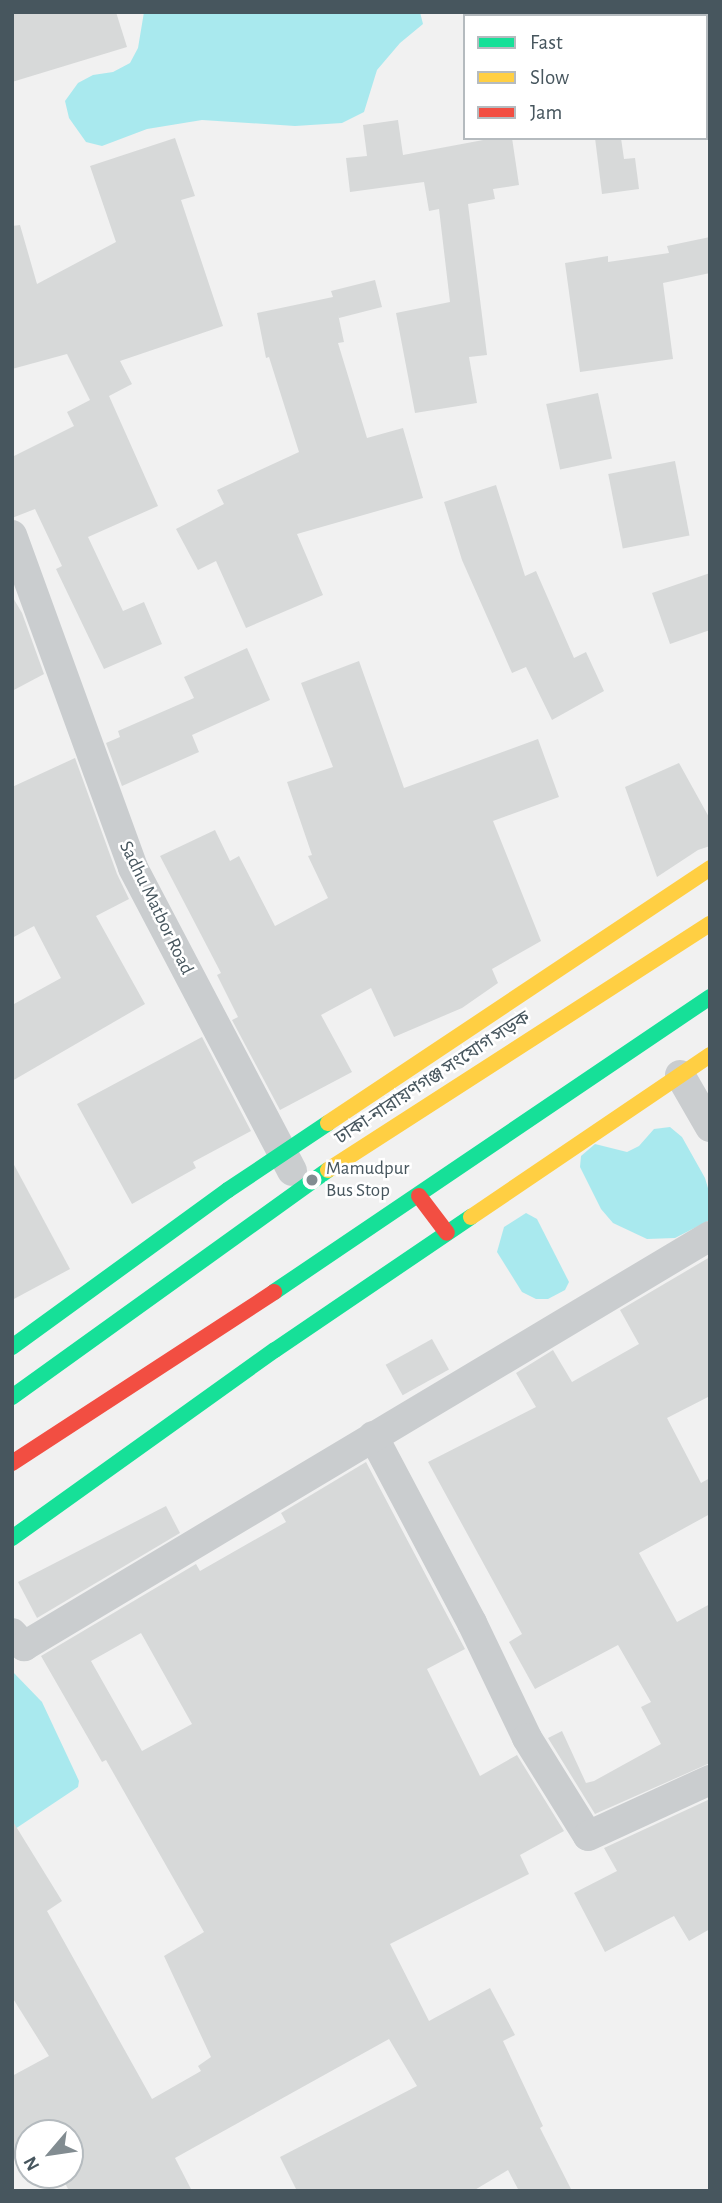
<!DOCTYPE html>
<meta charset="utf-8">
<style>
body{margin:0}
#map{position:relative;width:722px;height:2203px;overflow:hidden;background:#f1f1f1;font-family:"Alegreya Sans","Noto Sans Bengali",sans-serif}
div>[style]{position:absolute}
.water>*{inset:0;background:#a9e9ee}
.building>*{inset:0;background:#d7d9d9;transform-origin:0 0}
.street>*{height:30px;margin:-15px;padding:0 15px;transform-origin:15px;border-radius:15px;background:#cacdcf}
.fast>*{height:16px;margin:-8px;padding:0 8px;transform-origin:8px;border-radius:8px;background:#16e098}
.slow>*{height:16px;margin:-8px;padding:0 8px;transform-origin:8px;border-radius:8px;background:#ffcf43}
.jam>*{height:16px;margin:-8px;padding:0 8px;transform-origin:8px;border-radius:8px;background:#f24e42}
.dots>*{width:19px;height:19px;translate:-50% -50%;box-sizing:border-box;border:4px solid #fff;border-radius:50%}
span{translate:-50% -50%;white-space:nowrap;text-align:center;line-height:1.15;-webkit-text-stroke:5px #fff;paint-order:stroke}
.street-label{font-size:19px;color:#47565e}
.poi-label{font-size:19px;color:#47565e}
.left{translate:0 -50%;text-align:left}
.frame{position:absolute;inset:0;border:14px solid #47565e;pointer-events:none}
.legend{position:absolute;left:463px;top:14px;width:245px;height:126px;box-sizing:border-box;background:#fff;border:2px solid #b5bbbf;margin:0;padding:9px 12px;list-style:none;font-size:21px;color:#47565e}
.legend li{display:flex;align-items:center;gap:14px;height:35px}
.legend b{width:35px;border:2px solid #b5bbbf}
.north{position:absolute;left:14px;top:2119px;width:70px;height:70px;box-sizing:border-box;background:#fff;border:2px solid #b5bbbf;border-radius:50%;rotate:241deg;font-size:19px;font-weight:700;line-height:28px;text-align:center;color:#47565e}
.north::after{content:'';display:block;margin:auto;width:24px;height:32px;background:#828c91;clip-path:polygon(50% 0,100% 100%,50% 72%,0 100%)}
</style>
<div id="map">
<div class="water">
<div style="clip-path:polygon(144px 12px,420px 12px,423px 24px,400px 43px,377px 70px,364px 112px,342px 123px,295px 126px,202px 120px,147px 129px,102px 146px,86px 142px,69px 118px,65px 101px,78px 83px,93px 75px,113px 72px,130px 63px,138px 48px)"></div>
<div style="clip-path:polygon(670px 1127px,682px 1137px,705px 1178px,710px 1195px,710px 1220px,675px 1238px,647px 1239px,613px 1223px,601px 1209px,580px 1167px,581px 1156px,595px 1144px,627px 1152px,639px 1146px,654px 1129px)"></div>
<div style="clip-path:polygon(526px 1213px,537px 1219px,569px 1282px,565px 1290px,548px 1299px,536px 1299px,522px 1292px,497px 1252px,504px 1227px)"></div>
<div style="clip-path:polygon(12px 1671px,42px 1702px,79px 1781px,78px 1787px,12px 1831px)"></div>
</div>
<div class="building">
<div style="clip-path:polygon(12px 12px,116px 12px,127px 47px,12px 82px)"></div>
<div style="clip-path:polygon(398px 120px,403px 155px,494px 138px,512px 138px,519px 185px,493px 189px,495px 199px,468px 204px,487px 355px,469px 357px,477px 403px,415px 413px,396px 313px,450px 302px,439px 209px,429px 211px,424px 182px,350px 192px,346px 158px,367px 156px,363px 125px)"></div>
<div style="clip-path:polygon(175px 138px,195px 196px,181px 200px,223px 326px,120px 361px,132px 384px,109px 396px,158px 506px,88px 537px,123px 611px,144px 602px,162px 644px,104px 669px,56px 569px,62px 566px,35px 509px,12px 518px,12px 457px,74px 426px,67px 412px,90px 400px,67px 354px,12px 369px,12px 226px,20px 225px,37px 284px,116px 242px,90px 166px)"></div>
<div style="clip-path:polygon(595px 138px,621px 138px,624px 159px,635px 158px,639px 189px,602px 194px)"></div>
<div style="clip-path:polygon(710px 237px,710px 273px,663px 283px,673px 359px,580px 372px,565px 263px,608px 256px,608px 262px,669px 253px,667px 246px)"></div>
<div style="clip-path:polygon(375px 280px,382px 307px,339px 318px,338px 314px,344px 342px,338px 343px,367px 438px,403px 428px,423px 498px,297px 534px,323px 595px,246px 628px,216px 561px,198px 570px,176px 529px,224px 504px,217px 490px,299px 452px,269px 357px,266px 358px,257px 313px,333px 297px,331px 291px)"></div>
<div style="left:598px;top:393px;width:67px;height:53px;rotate:78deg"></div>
<div style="left:675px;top:461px;width:76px;height:68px;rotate:79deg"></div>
<div style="clip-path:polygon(496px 485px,525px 576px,536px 571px,574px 658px,586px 652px,604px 691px,552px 720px,526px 667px,512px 673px,462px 560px,444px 502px)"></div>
<div style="clip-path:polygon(710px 573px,710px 630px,670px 644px,652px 593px)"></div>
<div style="clip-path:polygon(12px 596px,22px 613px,44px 674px,12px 691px)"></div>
<div style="clip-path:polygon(247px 648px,270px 700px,192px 735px,199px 752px,122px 786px,106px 743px,120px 737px,118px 731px,194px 698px,184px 677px)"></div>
<div style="clip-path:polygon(359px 661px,404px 788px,538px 739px,559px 797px,493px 821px,541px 941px,492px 969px,498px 983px,462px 1008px,394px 1037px,371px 988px,321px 1015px,352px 1072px,280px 1110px,232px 1020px,238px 1017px,217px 975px,221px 973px,160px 856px,215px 830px,230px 861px,239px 856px,275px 926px,328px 898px,308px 856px,312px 855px,287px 782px,333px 767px,301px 683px)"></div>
<div style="clip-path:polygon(75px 758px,117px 874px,129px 899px,96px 916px,145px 1004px,12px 1081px,12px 1002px,14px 1004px,61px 978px,34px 926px,12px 938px,12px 787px)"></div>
<div style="clip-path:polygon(679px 763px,710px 819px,710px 846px,698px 850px,657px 877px,625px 787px)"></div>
<div style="clip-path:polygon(202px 1037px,251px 1131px,193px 1162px,196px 1168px,132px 1204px,77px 1104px)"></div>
<div style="clip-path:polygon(12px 1161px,70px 1269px,12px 1300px)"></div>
<div style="clip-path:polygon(710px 1257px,710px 1396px,667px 1418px,701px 1483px,710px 1478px,710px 1514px,639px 1553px,677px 1622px,710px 1604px,710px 1763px,595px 1814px,548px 1738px,562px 1731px,586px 1783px,594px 1781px,661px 1744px,641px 1707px,651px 1702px,618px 1645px,535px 1689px,509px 1642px,522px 1634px,428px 1462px,536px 1407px,516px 1373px,553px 1350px,572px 1382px,639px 1344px,620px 1310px)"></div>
<div style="left:432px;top:1339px;width:35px;height:53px;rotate:61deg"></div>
<div style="clip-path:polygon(evenodd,366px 1462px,465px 1649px,427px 1669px,480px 1776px,517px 1755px,564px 1831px,520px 1855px,529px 1874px,390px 1944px,429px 2021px,490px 1988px,515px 2035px,503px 2041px,543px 2126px,540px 2128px,572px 2191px,519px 2191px,508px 2170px,473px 2191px,297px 2191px,280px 2157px,417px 2086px,389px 2039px,175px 2158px,192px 2191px,69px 2191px,61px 2175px,70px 2175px,70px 2133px,28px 2133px,28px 2148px,12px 2157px,12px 2076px,49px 2056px,12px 1997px,12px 1820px,62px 1901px,47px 1911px,152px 2099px,201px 2071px,198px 2066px,211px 2057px,164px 1956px,204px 1932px,106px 1760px,102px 1762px,41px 1656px,196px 1564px,200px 1571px,286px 1522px,281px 1513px,366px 1462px,141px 1633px,192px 1724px,142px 1751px,91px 1661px,141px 1633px)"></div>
<div style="clip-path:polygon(166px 1506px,180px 1533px,37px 1618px,18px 1582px)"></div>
<div style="clip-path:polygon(710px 1799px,710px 1929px,689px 1941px,674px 1916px,605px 1952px,574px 1893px,617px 1871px,604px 1848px)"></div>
</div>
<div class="street">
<div style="left:12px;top:535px;width:354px;rotate:70deg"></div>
<div style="left:133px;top:868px;width:342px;rotate:62.3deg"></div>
<div style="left:680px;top:1075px;width:60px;rotate:60deg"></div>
<div style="left:373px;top:1436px;width:212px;rotate:62.1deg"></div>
<div style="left:472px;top:1623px;width:127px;rotate:64.4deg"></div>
<div style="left:527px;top:1738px;width:115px;rotate:58.1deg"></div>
<div style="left:588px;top:1836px;width:134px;rotate:-24.7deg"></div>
<div style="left:12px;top:1633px;width:18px;rotate:47deg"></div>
<div style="left:24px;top:1646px;width:799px;rotate:-30.87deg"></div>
</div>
<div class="fast">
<div style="left:274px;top:1292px;width:526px;rotate:-34.08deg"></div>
<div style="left:12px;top:1347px;width:267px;rotate:-36deg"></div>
<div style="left:228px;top:1190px;width:120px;rotate:-33.8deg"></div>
<div style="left:12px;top:1397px;width:389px;rotate:-35.7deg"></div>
<div style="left:12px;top:1538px;width:323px;rotate:-35.6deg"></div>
<div style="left:275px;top:1350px;width:237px;rotate:-34.2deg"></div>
</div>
<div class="slow">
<div style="left:328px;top:1123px;width:459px;rotate:-33.7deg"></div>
<div style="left:328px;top:1170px;width:454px;rotate:-32.8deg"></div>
<div style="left:471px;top:1217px;width:289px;rotate:-34.1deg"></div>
</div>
<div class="jam">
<div style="left:419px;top:1196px;width:46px;rotate:52.9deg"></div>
<div style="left:12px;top:1463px;width:313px;rotate:-33.1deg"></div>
</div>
<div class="dots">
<div style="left:312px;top:1180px;background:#828c91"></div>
</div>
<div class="street-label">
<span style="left:156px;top:908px;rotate:64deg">Sadhu Matbor Road</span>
<span style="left:433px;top:1078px;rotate:-33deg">ঢাকা-নারায়ণগঞ্জ সংযোগ সড়ক</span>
</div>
<div class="poi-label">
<span class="left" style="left:326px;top:1180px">Mamudpur<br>Bus Stop</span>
</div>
<div class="frame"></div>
<ul class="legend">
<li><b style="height:9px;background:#16e098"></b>Fast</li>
<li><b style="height:9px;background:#ffcf43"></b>Slow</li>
<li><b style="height:9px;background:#f24e42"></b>Jam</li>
</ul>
<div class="north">N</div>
</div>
